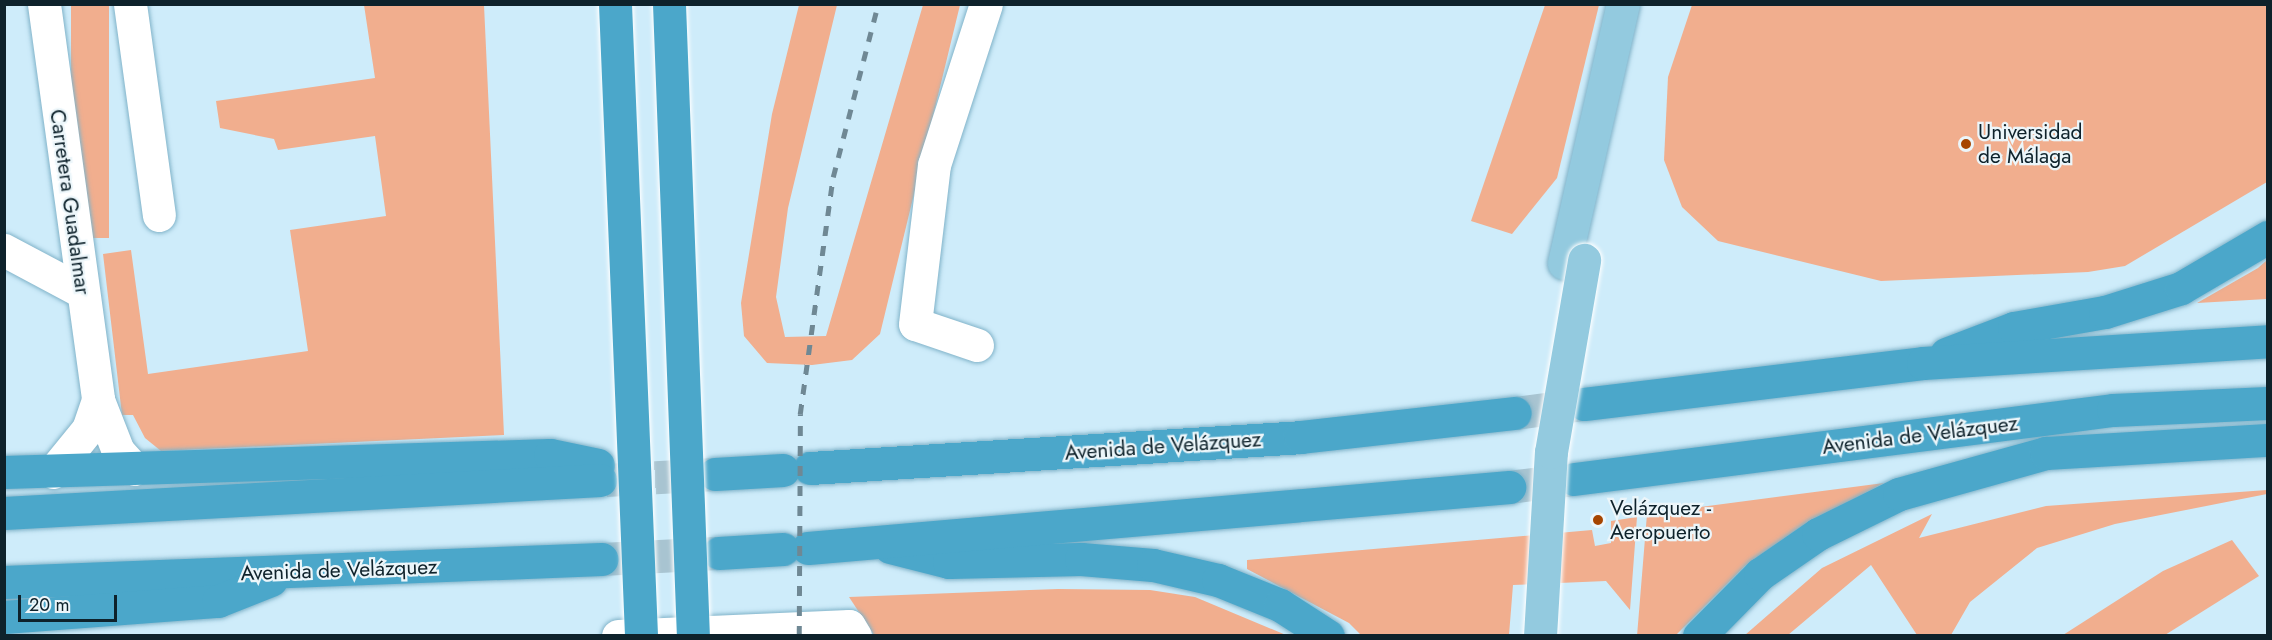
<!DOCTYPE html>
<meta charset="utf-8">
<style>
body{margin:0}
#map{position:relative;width:2272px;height:640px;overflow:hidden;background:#ceecfa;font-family:Jost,sans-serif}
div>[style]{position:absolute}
.green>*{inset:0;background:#f1ae8e;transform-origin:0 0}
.highway-tunnel>*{height:33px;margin-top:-16.5px;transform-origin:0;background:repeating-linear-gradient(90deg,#a8c4d1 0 33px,transparent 0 49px)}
.roads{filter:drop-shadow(0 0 2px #81b3c9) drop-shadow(0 0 2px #81b3c9)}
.minor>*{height:33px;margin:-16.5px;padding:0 16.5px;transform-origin:16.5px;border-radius:16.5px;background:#fff}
.major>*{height:33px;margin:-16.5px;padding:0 16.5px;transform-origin:16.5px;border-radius:16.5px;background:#93cadf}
.highway>*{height:33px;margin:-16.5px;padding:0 16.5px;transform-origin:16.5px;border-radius:16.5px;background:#4ba7ca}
.rail>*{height:4.5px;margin-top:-2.25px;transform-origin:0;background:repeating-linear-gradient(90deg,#6f8894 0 10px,transparent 0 20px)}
.bridges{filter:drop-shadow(0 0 2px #fff) drop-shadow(0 0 2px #fff)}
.major-bridge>*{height:33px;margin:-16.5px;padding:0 16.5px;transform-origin:16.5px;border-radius:16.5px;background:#93cadf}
.highway-bridge>*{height:33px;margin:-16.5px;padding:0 16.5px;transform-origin:16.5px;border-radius:16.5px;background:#4ba7ca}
.dots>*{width:16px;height:16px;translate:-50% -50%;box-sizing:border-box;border:3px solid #ecf6fa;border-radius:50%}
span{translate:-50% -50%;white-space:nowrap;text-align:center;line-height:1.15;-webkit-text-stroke:4.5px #ecf6fa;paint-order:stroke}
.poi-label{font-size:21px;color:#0e222b}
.left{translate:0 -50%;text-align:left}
.street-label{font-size:21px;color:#0e222b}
.frame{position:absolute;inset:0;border:6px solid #0e222b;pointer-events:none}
.scale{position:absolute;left:18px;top:595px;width:99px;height:27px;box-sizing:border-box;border:3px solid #0e222b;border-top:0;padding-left:8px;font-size:18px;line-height:21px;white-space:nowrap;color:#0e222b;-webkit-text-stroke:4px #ecf6fa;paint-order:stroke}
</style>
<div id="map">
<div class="green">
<div style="left:71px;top:5px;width:38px;height:233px"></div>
<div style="clip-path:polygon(364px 5px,484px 5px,504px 435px,161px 451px,145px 438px,133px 415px,122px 415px,103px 254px,131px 250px,148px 374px,308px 351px,290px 230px,386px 216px,375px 136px,278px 150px,274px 139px,220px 128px,216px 101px,375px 78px)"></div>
<div style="clip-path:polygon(799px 5px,837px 5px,788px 208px,776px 297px,785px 337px,826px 336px,923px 5px,960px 5px,880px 334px,852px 360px,812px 365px,767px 363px,744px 336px,741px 303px,772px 114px)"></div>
<div style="clip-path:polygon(1545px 5px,1599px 5px,1557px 178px,1512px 234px,1471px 221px)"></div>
<div style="clip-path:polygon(1692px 5px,2267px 5px,2267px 182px,2125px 266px,2088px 272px,1881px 281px,1718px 241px,1682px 207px,1664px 160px,1668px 77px)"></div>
<div style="clip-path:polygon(2267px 260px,2267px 299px,2197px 303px,2258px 268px)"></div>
<div style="clip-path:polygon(1884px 483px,1799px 528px,1745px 566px,1676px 635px,1637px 636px,1647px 514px)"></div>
<div style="clip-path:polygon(2267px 490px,2267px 494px,2115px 524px,2037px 548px,1970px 602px,1951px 635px,1917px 635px,1871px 565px,1788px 635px,1745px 635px,1822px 568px,1932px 514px,1919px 538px,2046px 506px)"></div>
<div style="clip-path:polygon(1637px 517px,1630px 610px,1606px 581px,1513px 585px,1509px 635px,1361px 635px,1349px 623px,1247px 569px,1247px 560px,1592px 530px,1595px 546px,1611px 543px,1611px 521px)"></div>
<div style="clip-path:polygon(2232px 540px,2259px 576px,2165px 635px,2063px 635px,2163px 571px)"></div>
<div style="clip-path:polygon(1058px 589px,1150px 590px,1195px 597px,1286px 635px,874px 635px,849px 597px)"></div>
</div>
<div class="highway-tunnel">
<div style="left:1515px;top:413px;width:70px;rotate:-7.4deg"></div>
<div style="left:606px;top:480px;width:109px;rotate:-3.2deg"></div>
<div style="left:1509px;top:487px;width:65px;rotate:-7deg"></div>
<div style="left:602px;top:559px;width:115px;rotate:-3deg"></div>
</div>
<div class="roads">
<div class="minor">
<div style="left:44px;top:4px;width:400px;rotate:82.2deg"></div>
<div style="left:98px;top:400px;width:55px;rotate:68.6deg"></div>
<div style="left:118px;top:451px;width:24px;rotate:48deg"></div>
<div style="left:130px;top:4px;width:213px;rotate:82.2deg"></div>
<div style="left:4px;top:250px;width:87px;rotate:28deg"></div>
<div style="left:977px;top:345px;width:65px;rotate:-161.3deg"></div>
<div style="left:915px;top:324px;width:160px;rotate:-83.2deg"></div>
<div style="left:934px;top:165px;width:169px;rotate:-72.1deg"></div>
<div style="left:53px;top:472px;width:55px;rotate:-50.9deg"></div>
<div style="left:88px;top:429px;width:31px;rotate:-71deg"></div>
<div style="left:618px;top:636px;width:231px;rotate:-2.5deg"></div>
<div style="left:849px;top:626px;width:12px;rotate:59deg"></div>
</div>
<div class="major">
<div style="left:1564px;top:263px;width:266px;rotate:-77.2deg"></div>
</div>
<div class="highway">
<div style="left:1946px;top:354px;width:73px;rotate:-20.9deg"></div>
<div style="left:2014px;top:328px;width:92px;rotate:-10deg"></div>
<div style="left:2105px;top:312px;width:80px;rotate:-17.5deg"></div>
<div style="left:2181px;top:288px;width:101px;rotate:-30.4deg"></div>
<div style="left:1584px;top:404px;width:341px;rotate:-6.9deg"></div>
<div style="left:1923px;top:363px;width:346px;rotate:-3.6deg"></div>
<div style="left:810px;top:468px;width:491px;rotate:-3.6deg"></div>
<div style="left:1300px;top:437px;width:216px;rotate:-6.4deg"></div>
<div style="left:4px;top:472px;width:546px;rotate:-1.78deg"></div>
<div style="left:550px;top:455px;width:49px;rotate:11.8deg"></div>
<div style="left:715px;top:474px;width:68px;rotate:-3.4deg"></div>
<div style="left:1574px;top:479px;width:543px;rotate:-7.3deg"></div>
<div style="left:2113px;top:410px;width:155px;rotate:-2.6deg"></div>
<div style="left:4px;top:513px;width:597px;rotate:-3.17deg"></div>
<div style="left:890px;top:547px;width:61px;rotate:14.3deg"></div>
<div style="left:949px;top:562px;width:132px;rotate:-1.3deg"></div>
<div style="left:1081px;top:559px;width:72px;rotate:4.8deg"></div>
<div style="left:1153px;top:565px;width:67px;rotate:13deg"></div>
<div style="left:1218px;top:580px;width:67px;rotate:22deg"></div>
<div style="left:1280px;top:605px;width:57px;rotate:32.9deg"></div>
<div style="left:808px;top:548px;width:704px;rotate:-4.97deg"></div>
<div style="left:719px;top:553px;width:64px;rotate:-3.6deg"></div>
<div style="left:4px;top:582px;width:598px;rotate:-2.2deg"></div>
<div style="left:4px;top:617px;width:215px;rotate:-4.3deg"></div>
<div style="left:218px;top:601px;width:57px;rotate:-21.6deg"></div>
<div style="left:1699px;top:636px;width:87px;rotate:-45.5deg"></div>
<div style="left:1760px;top:574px;width:70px;rotate:-34.6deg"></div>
<div style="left:1818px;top:534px;width:90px;rotate:-26.3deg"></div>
<div style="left:1899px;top:494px;width:153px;rotate:-15.6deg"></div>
<div style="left:2046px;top:453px;width:222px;rotate:-3.4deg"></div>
</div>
</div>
<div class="rail">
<div style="left:799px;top:636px;width:222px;rotate:-89.7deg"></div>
<div style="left:800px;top:414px;width:239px;rotate:-82.1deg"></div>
<div style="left:833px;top:177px;width:179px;rotate:-75.4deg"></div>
</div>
<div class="bridges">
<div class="major-bridge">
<div style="left:1540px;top:636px;width:184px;rotate:-86.6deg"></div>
<div style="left:1551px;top:452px;width:195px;rotate:-80.2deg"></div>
</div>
<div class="highway-bridge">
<div style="left:615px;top:4px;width:633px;rotate:87.64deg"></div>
<div style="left:669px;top:4px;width:632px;rotate:87.83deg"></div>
</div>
</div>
<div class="dots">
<div style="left:1966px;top:144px;background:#a64500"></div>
<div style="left:1598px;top:520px;background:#a64500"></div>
</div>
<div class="poi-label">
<span class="left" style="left:1978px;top:144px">Universidad<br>de Málaga</span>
<span class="left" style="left:1610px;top:520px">Velázquez -<br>Aeropuerto</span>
</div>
<div class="street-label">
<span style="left:70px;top:202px;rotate:82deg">Carretera Guadalmar</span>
<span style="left:1920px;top:435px;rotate:-7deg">Avenida de Velázquez</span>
<span style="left:1163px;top:446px;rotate:-4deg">Avenida de Velázquez</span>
<span style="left:339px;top:570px;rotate:-2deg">Avenida de Velázquez</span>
</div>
<div class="frame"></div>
<div class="scale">20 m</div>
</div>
